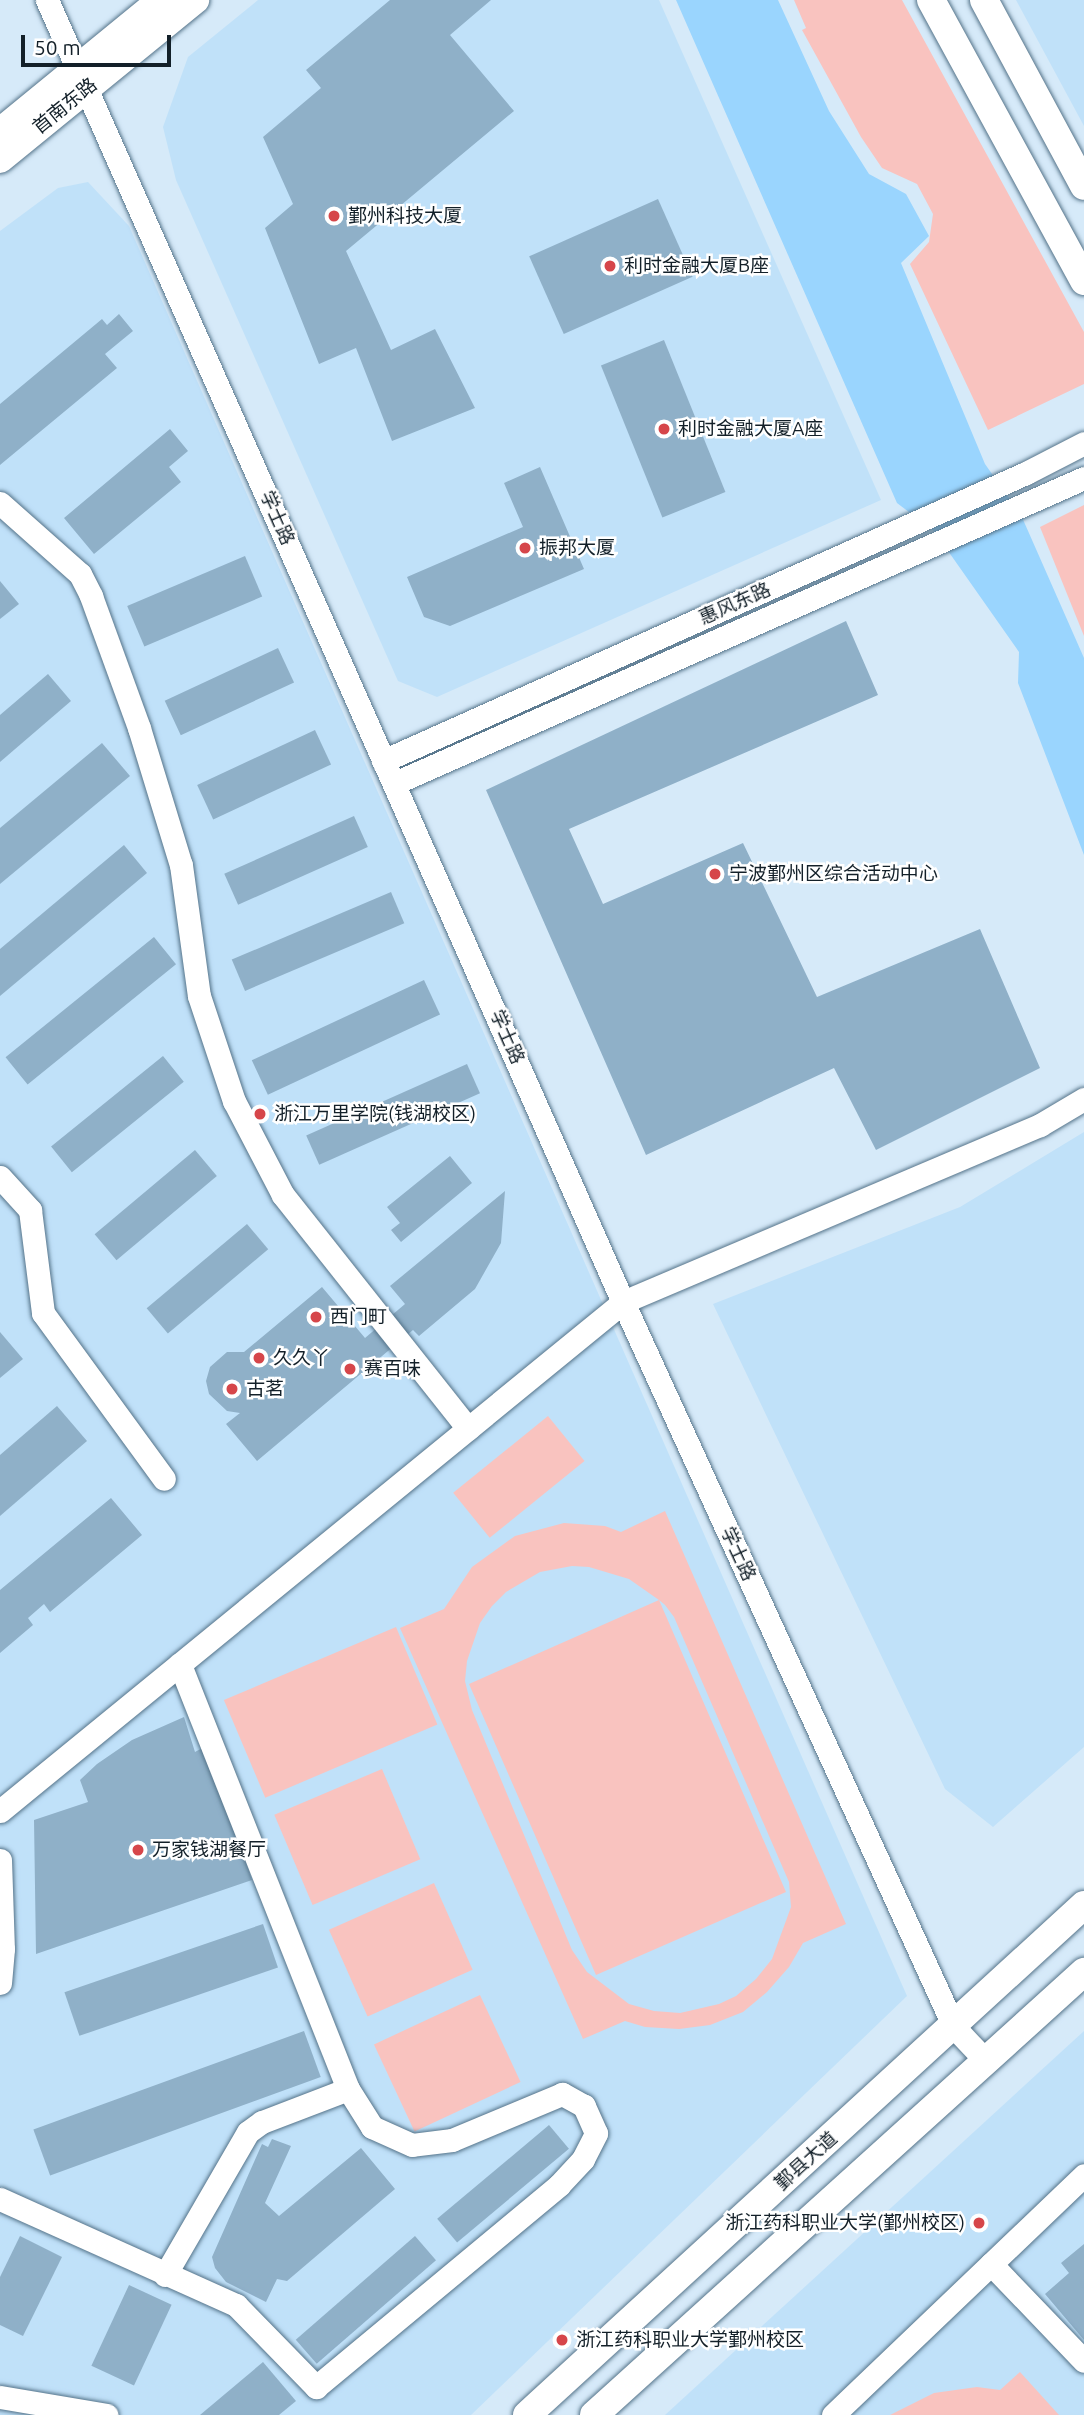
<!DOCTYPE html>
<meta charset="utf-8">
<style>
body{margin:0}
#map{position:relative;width:1084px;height:2415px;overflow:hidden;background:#d6eaf9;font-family:Ubuntu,"Noto Sans SC",sans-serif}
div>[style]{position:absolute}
.built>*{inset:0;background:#c0e1f9}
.green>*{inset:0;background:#f9c3bf;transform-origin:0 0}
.water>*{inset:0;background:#9ad5fe}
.building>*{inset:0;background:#8fb0c8;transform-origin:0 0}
.roads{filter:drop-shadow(0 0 2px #547389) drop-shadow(0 0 2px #547389)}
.minor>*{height:23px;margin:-11.5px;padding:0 11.5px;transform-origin:11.5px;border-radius:11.5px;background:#fff}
.major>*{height:28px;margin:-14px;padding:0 14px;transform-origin:14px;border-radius:14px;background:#fff}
.dots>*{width:19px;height:19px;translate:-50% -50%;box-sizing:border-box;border:4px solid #fff;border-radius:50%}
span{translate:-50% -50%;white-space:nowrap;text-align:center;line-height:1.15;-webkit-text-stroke:5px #fff;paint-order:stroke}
.street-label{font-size:19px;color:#132029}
.poi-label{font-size:19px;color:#132029}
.left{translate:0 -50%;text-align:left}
.right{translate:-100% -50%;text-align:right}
.scale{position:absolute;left:21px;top:35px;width:150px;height:32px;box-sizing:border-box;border:4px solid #132029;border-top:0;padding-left:9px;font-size:21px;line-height:24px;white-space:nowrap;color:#132029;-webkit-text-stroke:5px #fff;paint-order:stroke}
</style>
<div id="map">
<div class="built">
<div style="clip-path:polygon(258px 0,659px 0,881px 500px,437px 697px,398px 681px,176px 180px,163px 127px,188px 57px)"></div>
<div style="clip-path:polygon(1016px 0,1084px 0,1084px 126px)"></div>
<div style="clip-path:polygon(88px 182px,129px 226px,907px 1996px,471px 2415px,0 2415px,0 231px,58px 188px)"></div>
<div style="clip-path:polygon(1084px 1132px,1084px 1747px,993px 1827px,945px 1789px,713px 1304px,960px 1207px)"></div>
<div style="clip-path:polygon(1084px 2031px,1084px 2415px,665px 2415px)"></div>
</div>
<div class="green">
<div style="clip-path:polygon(794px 0,902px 0,1084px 332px,1084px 384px,988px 430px,910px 264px,929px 242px,933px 214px,917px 184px,882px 168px,861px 137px,802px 30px,806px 28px)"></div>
<div style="clip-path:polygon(1084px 505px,1084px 636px,1040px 527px)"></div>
<div style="left:548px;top:1416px;width:58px;height:122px;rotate:51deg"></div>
<div style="clip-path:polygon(evenodd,665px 1511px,846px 1924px,803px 1943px,789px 1967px,767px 1992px,743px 2012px,710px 2025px,679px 2029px,645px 2027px,625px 2021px,583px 2039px,400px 1628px,444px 1609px,472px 1567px,515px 1536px,564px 1523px,605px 1526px,621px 1532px,665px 1511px,572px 1566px,589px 1567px,629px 1579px,659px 1600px,469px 1684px,596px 1975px,786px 1892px,659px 1600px,665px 1605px,674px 1617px,789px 1882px,791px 1907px,772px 1959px,756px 1979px,736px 1996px,719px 2004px,680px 2013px,654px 2011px,629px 2004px,587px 1972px,572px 1950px,472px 1710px,465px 1681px,467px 1661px,480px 1623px,492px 1606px,506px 1592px,540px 1572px,572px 1566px)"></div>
<div style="left:396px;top:1627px;width:106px;height:187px;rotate:67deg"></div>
<div style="left:382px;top:1769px;width:98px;height:117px;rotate:67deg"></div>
<div style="left:434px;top:1883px;width:95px;height:115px;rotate:66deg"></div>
<div style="left:480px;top:1995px;width:96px;height:117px;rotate:65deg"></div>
<div style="clip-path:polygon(1020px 2372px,1059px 2415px,890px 2415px,934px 2393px,977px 2387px,1000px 2390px)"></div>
</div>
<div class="water">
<div style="clip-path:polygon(676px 0,778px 0,829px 111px,869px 174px,906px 194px,929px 236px,901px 263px,985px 464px,1021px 515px,1084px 658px,1084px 855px,1018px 683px,1019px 652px,934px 531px,897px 503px)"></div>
</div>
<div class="building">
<div style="clip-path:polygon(390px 0,491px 0,450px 35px,514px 111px,346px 251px,391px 350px,435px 329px,475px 408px,392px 441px,356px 348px,319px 364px,265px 228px,293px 204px,263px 137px,321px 88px,306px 70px)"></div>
<div style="left:658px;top:199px;width:85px;height:141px;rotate:66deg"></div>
<div style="clip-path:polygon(119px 314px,133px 331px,105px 354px,117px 368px,0 465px,0 404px,102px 319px,107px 325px)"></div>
<div style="left:664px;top:340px;width:164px;height:68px;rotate:68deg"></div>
<div style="clip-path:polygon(170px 429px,188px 451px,169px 467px,181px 482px,94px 554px,64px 518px)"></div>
<div style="clip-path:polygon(540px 467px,584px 569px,450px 626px,424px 617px,407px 577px,523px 527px,504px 483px)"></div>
<div style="left:245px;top:556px;width:44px;height:128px;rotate:67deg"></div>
<div style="clip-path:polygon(0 581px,19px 604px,0 619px)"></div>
<div style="clip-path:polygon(846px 621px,878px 695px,569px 829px,603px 904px,743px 843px,817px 997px,980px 929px,1040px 1068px,876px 1150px,834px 1068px,646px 1155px,486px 790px)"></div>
<div style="left:278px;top:648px;width:38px;height:125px;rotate:65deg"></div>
<div style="clip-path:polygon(48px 674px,71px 701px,0 762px,0 715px)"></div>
<div style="left:315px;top:730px;width:38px;height:130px;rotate:65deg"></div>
<div style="clip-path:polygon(102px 743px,130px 776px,0 884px,0 828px)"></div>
<div style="left:354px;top:816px;width:34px;height:142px;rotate:66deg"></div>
<div style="clip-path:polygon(124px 845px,147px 873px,0 996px,0 949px)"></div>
<div style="left:391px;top:892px;width:34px;height:173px;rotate:67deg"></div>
<div style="left:154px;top:937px;width:35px;height:191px;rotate:51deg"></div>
<div style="left:424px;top:980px;width:38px;height:190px;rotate:65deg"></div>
<div style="left:163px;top:1056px;width:33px;height:144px;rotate:51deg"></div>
<div style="left:467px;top:1064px;width:32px;height:176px;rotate:66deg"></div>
<div style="left:195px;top:1150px;width:34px;height:131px;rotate:50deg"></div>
<div style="clip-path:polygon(450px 1156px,472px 1183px,401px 1242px,391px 1230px,400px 1223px,387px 1207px)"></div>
<div style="clip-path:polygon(505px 1191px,501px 1243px,475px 1289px,419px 1336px,413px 1330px,257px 1461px,226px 1424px,240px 1413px,227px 1411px,209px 1394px,206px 1381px,210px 1367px,227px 1352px,244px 1352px,322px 1287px,365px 1338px,405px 1304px,390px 1286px)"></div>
<div style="left:247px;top:1224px;width:33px;height:131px;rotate:50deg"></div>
<div style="clip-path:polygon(0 1332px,23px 1359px,0 1378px)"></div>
<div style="clip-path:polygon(57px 1406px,87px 1441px,0 1516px,0 1455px)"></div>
<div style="clip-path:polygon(111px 1498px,142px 1535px,50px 1612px,44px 1604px,28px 1618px,33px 1625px,0 1653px,0 1590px)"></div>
<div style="clip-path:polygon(184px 1717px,195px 1752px,206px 1746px,252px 1880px,36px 1954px,34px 1820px,88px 1802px,80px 1780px,97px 1764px,132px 1740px)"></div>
<div style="left:263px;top:1924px;width:46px;height:210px;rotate:71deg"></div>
<div style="left:304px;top:2031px;width:49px;height:288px;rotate:70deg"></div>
<div style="left:549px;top:2125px;width:31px;height:146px;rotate:50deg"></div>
<div style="clip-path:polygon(272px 2139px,291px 2146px,265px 2203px,279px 2216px,361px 2148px,395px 2189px,287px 2281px,277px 2279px,266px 2302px,226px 2282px,215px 2268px,212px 2257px,262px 2144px,268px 2147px)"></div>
<div style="clip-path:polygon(20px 2236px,62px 2257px,23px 2336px,0 2325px,0 2277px)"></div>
<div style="left:415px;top:2236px;width:32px;height:158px;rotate:49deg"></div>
<div style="clip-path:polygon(1084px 2244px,1084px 2340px,1045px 2294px,1069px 2273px,1061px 2263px)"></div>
<div style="left:129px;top:2285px;width:47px;height:89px;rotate:25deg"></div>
<div style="clip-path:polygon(263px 2362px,296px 2401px,279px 2415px,200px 2415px)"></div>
</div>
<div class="roads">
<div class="minor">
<div style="left:47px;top:0;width:1424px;rotate:66.14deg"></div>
<div style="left:623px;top:1302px;width:797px;rotate:65.46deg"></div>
<div style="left:954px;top:2027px;width:47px;rotate:46.7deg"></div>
<div style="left:0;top:503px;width:107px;rotate:41.6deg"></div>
<div style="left:80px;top:574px;width:25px;rotate:63deg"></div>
<div style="left:91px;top:596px;width:140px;rotate:70deg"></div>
<div style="left:139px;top:728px;width:143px;rotate:73deg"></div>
<div style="left:181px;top:865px;width:132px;rotate:82.2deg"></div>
<div style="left:199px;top:996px;width:111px;rotate:71.6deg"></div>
<div style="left:234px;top:1101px;width:106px;rotate:62.5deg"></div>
<div style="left:283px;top:1195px;width:298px;rotate:51.6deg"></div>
<div style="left:383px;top:761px;width:705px;rotate:-24.13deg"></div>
<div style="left:1026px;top:473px;width:65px;rotate:-27.3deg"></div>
<div style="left:395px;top:783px;width:753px;rotate:-23.88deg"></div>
<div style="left:0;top:1177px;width:45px;rotate:47.7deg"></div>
<div style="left:30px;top:1210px;width:104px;rotate:82.8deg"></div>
<div style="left:43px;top:1313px;width:205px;rotate:53.9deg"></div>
<div style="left:0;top:1811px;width:804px;rotate:-39.25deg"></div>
<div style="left:623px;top:1302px;width:453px;rotate:-23deg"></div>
<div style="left:1040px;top:1125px;width:51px;rotate:-30.6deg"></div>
<div style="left:0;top:1860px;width:89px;rotate:88.1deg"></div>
<div style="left:3px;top:1949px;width:34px;rotate:95deg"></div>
<div style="left:0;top:2199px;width:259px;rotate:24.2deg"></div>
<div style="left:236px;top:2305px;width:115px;rotate:45.7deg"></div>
<div style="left:316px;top:2387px;width:316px;rotate:-39.7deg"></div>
<div style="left:559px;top:2185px;width:35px;rotate:-47deg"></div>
<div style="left:583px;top:2159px;width:29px;rotate:-63deg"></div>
<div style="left:596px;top:2133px;width:30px;rotate:-114deg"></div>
<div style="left:584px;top:2106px;width:25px;rotate:-151deg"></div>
<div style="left:562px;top:2094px;width:119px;rotate:157.3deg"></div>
<div style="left:452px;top:2140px;width:40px;rotate:172.9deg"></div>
<div style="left:412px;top:2145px;width:44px;rotate:-155.8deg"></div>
<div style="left:372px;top:2127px;width:45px;rotate:-122.3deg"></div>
<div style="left:348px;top:2089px;width:457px;rotate:-111.6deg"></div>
<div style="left:991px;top:2264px;width:134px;rotate:46.2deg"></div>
<div style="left:165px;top:2275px;width:165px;rotate:-59.9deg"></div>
<div style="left:248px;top:2132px;width:17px;rotate:-36deg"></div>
<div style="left:262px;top:2122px;width:92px;rotate:-21deg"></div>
<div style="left:0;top:2397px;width:108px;rotate:9.6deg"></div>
<div style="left:833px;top:2415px;width:347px;rotate:-43.7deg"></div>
</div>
<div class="major">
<div style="left:931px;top:0;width:320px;rotate:61.4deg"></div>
<div style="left:984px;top:0;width:211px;rotate:61.7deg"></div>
<div style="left:0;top:132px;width:208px;rotate:-39.3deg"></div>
<div style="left:0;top:159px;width:252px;rotate:-39.2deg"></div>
<div style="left:527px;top:2415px;width:755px;rotate:-42.48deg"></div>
<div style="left:594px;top:2415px;width:661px;rotate:-42.12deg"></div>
</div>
</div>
<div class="dots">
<div style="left:334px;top:216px;background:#d6464a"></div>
<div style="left:610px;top:266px;background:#d6464a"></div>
<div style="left:664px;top:429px;background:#d6464a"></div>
<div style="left:525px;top:548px;background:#d6464a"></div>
<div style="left:715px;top:874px;background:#d6464a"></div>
<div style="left:260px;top:1114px;background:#d6464a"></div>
<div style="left:316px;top:1317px;background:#d6464a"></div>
<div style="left:259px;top:1358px;background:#d6464a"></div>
<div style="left:350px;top:1369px;background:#d6464a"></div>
<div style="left:232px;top:1389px;background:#d6464a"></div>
<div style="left:138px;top:1850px;background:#d6464a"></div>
<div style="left:979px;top:2223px;background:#d6464a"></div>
<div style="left:562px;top:2340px;background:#d6464a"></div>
</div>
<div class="street-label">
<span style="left:65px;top:106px;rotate:-39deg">首南东路</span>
<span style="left:277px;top:518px;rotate:66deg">学士路</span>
<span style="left:735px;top:604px;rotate:-24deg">惠风东路</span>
<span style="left:507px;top:1037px;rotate:66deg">学士路</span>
<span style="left:738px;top:1554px;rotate:65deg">学士路</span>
<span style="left:806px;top:2161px;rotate:-42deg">鄞县大道</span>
</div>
<div class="poi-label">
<span class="left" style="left:348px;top:216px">鄞州科技大厦</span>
<span class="left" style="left:624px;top:266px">利时金融大厦B座</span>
<span class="left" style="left:678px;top:429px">利时金融大厦A座</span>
<span class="left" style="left:539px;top:548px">振邦大厦</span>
<span class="left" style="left:729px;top:874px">宁波鄞州区综合活动中心</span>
<span class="left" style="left:274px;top:1114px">浙江万里学院(钱湖校区)</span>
<span class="left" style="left:330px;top:1317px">西门町</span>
<span class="left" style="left:273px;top:1358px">久久丫</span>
<span class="left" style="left:364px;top:1369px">赛百味</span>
<span class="left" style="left:246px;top:1389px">古茗</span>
<span class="left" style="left:152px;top:1850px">万家钱湖餐厅</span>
<span class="right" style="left:965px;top:2223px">浙江药科职业大学(鄞州校区)</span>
<span class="left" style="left:576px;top:2340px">浙江药科职业大学鄞州校区</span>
</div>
<div class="scale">50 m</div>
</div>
